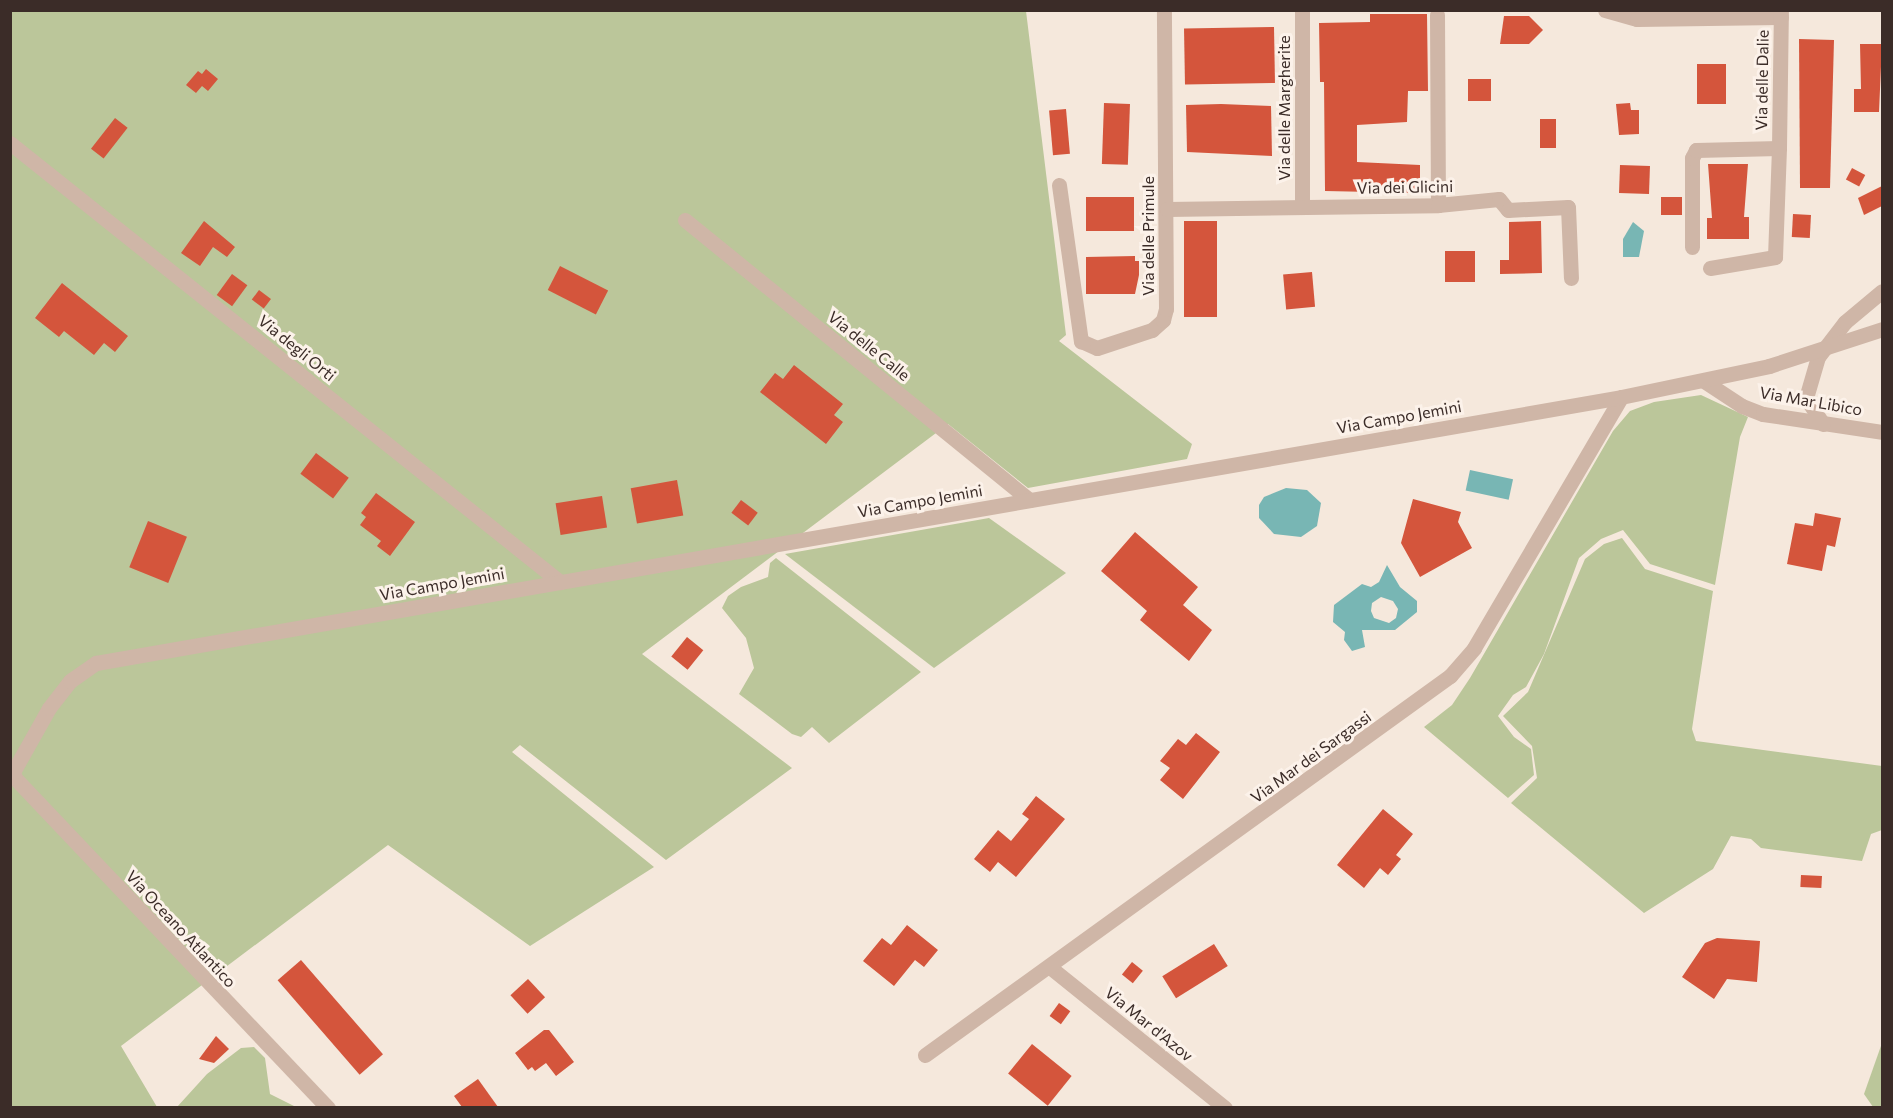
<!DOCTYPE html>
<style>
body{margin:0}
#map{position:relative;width:1893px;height:1118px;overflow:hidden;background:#f5e8dc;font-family:Commissioner,sans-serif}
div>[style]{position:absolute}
.green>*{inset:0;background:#bbc69a}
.water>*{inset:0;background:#78b6b4;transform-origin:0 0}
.building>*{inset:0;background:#d4553c;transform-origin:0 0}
.minor>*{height:15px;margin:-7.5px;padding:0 7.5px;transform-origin:7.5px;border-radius:7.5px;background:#cfb6a7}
span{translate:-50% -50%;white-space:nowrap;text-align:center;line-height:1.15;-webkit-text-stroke:6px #fcf2ea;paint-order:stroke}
.street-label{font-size:16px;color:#3b2c28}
.frame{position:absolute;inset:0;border:12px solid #3b2c28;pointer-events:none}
</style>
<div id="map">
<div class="green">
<div style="clip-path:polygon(10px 11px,1026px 11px,1066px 335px,1059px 341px,1192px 444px,1187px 459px,1028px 488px,948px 424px,642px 654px,792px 768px,666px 860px,520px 745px,512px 752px,654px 867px,530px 946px,388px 845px,121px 1046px,157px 1107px,11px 1107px)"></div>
<div style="clip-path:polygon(1701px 395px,1748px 417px,1740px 437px,1715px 585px,1650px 564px,1623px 530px,1601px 539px,1579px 558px,1544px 654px,1526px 687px,1513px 695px,1498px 716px,1514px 737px,1531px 749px,1534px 775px,1508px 798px,1424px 727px,1452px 705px,1470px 678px,1613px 431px,1630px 411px,1654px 402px)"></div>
<div style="clip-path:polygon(989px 518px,1066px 573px,934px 668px,785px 554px)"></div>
<div style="clip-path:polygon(1622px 538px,1645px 569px,1713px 591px,1692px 729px,1696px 741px,1882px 766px,1882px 830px,1871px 834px,1862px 861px,1761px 848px,1751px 839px,1731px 836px,1713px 869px,1644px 913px,1511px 803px,1537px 778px,1532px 746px,1503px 716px,1528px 692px,1585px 559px,1604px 544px)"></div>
<div style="clip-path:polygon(776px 558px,921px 672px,829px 743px,812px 727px,801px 737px,792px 734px,739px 694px,754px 668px,746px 638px,722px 608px,728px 596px,741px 587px,768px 577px,770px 563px)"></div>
<div style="clip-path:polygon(1882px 1043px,1882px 1107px,1873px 1107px,1864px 1094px)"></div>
<div style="clip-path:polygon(254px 1047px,265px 1058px,270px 1094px,296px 1107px,177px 1107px,207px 1074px,241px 1048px)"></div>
</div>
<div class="water">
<div style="clip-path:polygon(1633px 222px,1644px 231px,1639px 257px,1623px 257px,1623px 239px)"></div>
<div style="left:1470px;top:470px;width:44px;height:21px;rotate:12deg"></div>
<div style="clip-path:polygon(1286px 488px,1307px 490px,1321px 503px,1317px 526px,1301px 537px,1274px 534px,1259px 518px,1259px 505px,1264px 497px)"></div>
<div style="clip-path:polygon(evenodd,1387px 565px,1400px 587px,1417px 601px,1417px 612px,1395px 630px,1362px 630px,1365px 647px,1352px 651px,1344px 640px,1345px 632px,1333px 622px,1334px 605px,1362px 584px,1371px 587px,1379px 582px,1387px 565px,1381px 597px,1393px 601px,1398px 609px,1396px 618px,1389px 623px,1374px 618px,1371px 611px,1372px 603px,1381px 597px)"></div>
</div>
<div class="building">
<div style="clip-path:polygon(1370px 14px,1427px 14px,1428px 91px,1408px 91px,1407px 122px,1357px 125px,1357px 162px,1420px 165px,1420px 193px,1325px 191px,1324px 82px,1320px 82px,1319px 23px,1370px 22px)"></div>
<div style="clip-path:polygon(1504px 16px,1529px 16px,1543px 30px,1529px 44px,1500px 44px)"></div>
<div style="left:1274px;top:27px;width:56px;height:90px;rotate:89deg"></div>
<div style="clip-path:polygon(1799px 39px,1834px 40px,1830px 188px,1800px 188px)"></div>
<div style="clip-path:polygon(1860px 44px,1882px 44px,1879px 112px,1854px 112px,1854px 89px,1861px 89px)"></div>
<div style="left:1697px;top:64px;width:29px;height:40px"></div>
<div style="clip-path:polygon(206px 69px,218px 79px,208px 91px,202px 86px,196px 93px,186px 85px,198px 71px,202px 74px)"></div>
<div style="left:1468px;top:79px;width:23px;height:22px"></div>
<div style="left:1104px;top:103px;width:26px;height:61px;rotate:2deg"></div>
<div style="clip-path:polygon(1630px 103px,1631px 110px,1639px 110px,1639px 134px,1619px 135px,1616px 104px)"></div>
<div style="clip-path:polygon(1221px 104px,1271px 106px,1272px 156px,1187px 152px,1186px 105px)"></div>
<div style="left:1066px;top:109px;width:45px;height:17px;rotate:85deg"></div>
<div style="left:115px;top:118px;width:16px;height:39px;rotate:38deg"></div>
<div style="left:1540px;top:119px;width:16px;height:29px"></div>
<div style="clip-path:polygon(1708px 164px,1748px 164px,1744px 217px,1749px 217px,1749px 239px,1707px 239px,1707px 218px,1712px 218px)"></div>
<div style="left:1620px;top:165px;width:30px;height:28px;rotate:2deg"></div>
<div style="left:1852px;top:168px;width:15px;height:13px;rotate:28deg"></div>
<div style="clip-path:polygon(1882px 186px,1882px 206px,1864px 215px,1858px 198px)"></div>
<div style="left:1086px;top:197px;width:48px;height:34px"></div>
<div style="left:1682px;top:197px;width:18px;height:21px;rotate:90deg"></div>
<div style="left:1793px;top:214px;width:18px;height:23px;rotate:3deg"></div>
<div style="clip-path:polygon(204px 221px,235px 247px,227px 257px,213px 247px,200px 266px,181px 253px)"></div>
<div style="left:1184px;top:221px;width:33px;height:96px"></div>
<div style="clip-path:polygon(1541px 221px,1542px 273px,1500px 274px,1500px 260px,1509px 260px,1509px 222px)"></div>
<div style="left:1445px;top:251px;width:30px;height:31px"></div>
<div style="clip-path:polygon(1135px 256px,1135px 261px,1139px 261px,1139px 275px,1135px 294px,1086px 294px,1086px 257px)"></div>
<div style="left:560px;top:266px;width:54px;height:27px;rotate:27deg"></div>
<div style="left:1312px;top:272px;width:35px;height:29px;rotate:85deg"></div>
<div style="left:232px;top:274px;width:19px;height:26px;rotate:36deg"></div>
<div style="clip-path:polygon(62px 283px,128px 336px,115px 352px,104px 343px,94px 355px,64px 331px,59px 337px,35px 318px)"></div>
<div style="left:259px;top:290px;width:15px;height:12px;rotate:37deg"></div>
<div style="clip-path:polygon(794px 365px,843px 404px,834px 415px,843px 422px,826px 444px,760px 392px,775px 373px,783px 379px)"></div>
<div style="left:316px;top:453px;width:41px;height:26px;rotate:37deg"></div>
<div style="left:677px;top:480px;width:36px;height:47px;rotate:80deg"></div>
<div style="clip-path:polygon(376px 493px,415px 522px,390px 556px,377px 546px,381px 541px,360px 525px,366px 517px,361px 513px)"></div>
<div style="left:602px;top:496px;width:32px;height:47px;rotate:81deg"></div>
<div style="clip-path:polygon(1413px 499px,1461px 512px,1458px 522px,1472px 548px,1420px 577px,1401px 543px)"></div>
<div style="left:741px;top:500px;width:21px;height:16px;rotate:37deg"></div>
<div style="clip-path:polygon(1815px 513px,1841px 518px,1835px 547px,1827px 545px,1822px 571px,1787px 564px,1795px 523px,1813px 526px)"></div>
<div style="left:148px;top:521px;width:42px;height:50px;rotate:22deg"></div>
<div style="clip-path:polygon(1135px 532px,1198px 587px,1183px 605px,1212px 630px,1189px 661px,1140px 620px,1147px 611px,1101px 571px)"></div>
<div style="left:687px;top:637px;width:21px;height:25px;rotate:39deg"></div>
<div style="clip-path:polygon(1196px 733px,1220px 752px,1183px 799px,1160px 780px,1170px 768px,1160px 761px,1178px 739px,1186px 745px)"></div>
<div style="clip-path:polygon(1036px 796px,1065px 819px,1016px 877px,998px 862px,990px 872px,974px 859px,998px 830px,1011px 841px,1029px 819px,1022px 814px)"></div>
<div style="clip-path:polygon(1383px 809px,1413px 834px,1396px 855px,1401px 859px,1388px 875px,1380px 868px,1364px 888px,1337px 865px)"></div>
<div style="left:1801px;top:875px;width:21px;height:12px;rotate:3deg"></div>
<div style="clip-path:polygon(907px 925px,938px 950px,924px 967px,915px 960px,894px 986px,863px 961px,882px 938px,891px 945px)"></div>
<div style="clip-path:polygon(1717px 938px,1760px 941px,1757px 982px,1727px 979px,1714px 999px,1682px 977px,1705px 943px)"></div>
<div style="left:1214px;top:944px;width:26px;height:61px;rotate:58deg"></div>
<div style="left:301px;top:960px;width:125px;height:31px;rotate:49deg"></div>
<div style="left:1132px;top:962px;width:14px;height:16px;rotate:39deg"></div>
<div style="left:528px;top:979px;width:25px;height:24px;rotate:47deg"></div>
<div style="left:1059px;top:1003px;width:14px;height:16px;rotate:36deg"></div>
<div style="clip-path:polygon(544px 1030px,549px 1030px,574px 1062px,556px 1076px,546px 1063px,535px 1071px,532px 1067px,528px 1070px,515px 1053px)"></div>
<div style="clip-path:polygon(216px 1036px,229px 1049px,214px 1063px,199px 1059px)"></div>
<div style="left:1032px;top:1044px;width:51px;height:38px;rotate:39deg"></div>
<div style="clip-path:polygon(478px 1079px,498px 1107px,462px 1107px,454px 1096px)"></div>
</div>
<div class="minor">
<div style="left:1605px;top:10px;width:33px;rotate:16deg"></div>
<div style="left:1637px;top:19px;width:144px;rotate:-0.8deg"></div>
<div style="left:1437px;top:15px;width:190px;rotate:89.7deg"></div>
<div style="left:10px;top:143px;width:704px;rotate:38.6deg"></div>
<div style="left:1059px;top:185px;width:158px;rotate:82deg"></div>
<div style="left:1081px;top:341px;width:17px;rotate:24deg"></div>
<div style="left:1097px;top:348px;width:58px;rotate:-18.1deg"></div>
<div style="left:1152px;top:330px;width:15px;rotate:-42deg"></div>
<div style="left:1163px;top:320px;width:11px;rotate:-75deg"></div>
<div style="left:1166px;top:309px;width:299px;rotate:-90.4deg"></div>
<div style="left:1302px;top:206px;width:196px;rotate:-90deg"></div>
<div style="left:1167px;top:209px;width:271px;rotate:-0.8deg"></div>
<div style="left:1438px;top:205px;width:61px;rotate:-5.6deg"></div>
<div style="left:1499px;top:199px;width:14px;rotate:51deg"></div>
<div style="left:1508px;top:210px;width:60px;rotate:-2.9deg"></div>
<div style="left:1568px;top:207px;width:71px;rotate:87.6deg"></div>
<div style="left:685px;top:220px;width:444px;rotate:39.1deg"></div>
<div style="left:1692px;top:247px;width:89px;rotate:-90deg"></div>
<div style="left:1692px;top:158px;width:9px;rotate:-63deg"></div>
<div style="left:1696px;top:150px;width:83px;rotate:-1.4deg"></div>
<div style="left:1779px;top:148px;width:138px;rotate:-89.2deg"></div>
<div style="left:1710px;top:268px;width:66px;rotate:-9.6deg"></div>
<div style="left:1775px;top:257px;width:109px;rotate:-87.9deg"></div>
<div style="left:1704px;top:381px;width:45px;rotate:33.3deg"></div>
<div style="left:1742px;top:406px;width:22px;rotate:21deg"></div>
<div style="left:1763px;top:414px;width:120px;rotate:8.6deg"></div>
<div style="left:1823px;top:424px;width:31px;rotate:-123deg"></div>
<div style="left:1806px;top:398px;width:43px;rotate:-73.7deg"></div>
<div style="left:1818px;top:357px;width:44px;rotate:-52.4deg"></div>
<div style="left:1845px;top:322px;width:48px;rotate:-40deg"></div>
<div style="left:1051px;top:968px;width:223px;rotate:38.8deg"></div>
<div style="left:925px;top:1055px;width:648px;rotate:-35.83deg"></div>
<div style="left:1450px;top:676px;width:37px;rotate:-49deg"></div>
<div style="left:1474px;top:648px;width:291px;rotate:-59.6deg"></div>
<div style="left:328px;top:1108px;width:455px;rotate:-133.5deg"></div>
<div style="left:15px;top:778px;width:6px;rotate:-108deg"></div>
<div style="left:13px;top:772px;width:73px;rotate:-60.6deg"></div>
<div style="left:49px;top:708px;width:34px;rotate:-52deg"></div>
<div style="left:70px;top:681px;width:32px;rotate:-35deg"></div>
<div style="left:96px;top:663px;width:1548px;rotate:-9.89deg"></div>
<div style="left:1621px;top:397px;width:151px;rotate:-11.8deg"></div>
<div style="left:1769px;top:366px;width:119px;rotate:-18.1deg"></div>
</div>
<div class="street-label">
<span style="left:1762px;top:80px;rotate:-89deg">Via delle Dalie</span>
<span style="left:1284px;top:108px;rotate:-90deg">Via delle Margherite</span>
<span style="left:1405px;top:187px;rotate:-1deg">Via dei Glicini</span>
<span style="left:1148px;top:236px;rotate:-90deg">Via delle Primule</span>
<span style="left:869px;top:346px;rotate:39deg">Via delle Calle</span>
<span style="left:297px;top:348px;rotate:39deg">Via degli Orti</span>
<span style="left:1811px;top:401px;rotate:10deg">Via Mar Libico</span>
<span style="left:1399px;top:417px;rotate:-10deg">Via Campo Jemini</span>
<span style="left:920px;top:501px;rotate:-10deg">Via Campo Jemini</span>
<span style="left:442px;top:584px;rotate:-10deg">Via Campo Jemini</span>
<span style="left:1311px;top:757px;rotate:-36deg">Via Mar dei Sargassi</span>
<span style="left:181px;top:929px;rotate:47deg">Via Oceano Atlantico</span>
<span style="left:1149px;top:1024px;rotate:39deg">Via Mar d'Azov</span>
</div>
<div class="frame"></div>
</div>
